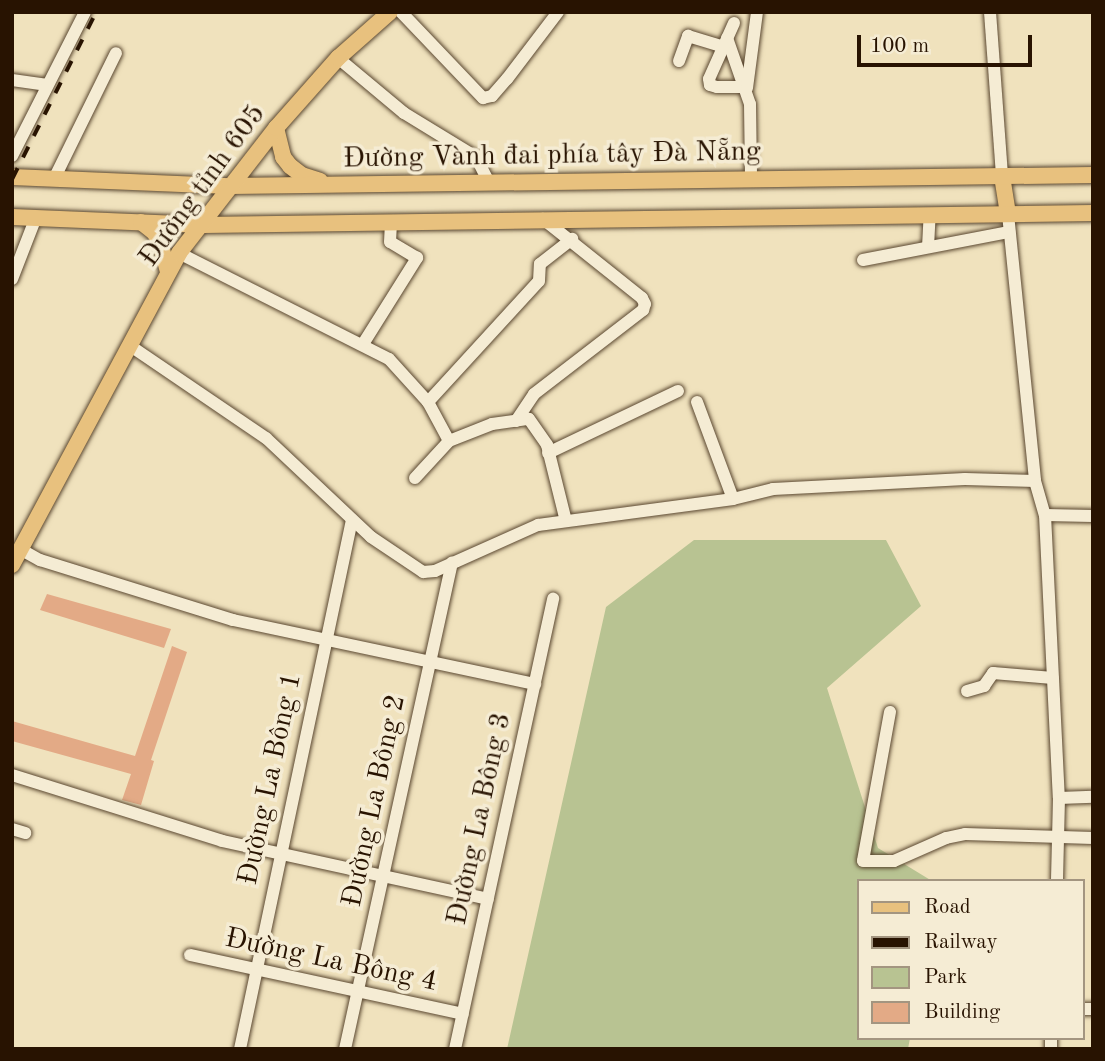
<!DOCTYPE html>
<meta charset="utf-8">
<style>
body{margin:0}
#map{position:relative;width:1105px;height:1061px;overflow:hidden;background:#f0e2bd;font-family:"Old Standard TT",serif}
div>[style]{position:absolute}
.green>*{inset:0;background:#b8c392}
.building>*{inset:0;background:#e3aa86}
.roads{filter:drop-shadow(0 0 2px #5a4730) drop-shadow(0 0 2px #5a4730)}
.minor>*{height:12px;margin:-6px;padding:0 6px;transform-origin:6px;border-radius:6px;background:#f5ecd4}
.major>*{height:16px;margin:-8px;padding:0 8px;transform-origin:8px;border-radius:8px;background:#e8c17e}
.rail>*{height:3.5px;margin-top:-1.75px;transform-origin:0;background:repeating-linear-gradient(90deg,#281301 0 12px,transparent 0 24px)}
span{translate:-50% -50%;white-space:nowrap;text-align:center;line-height:1.15;-webkit-text-stroke:7px #f5ecd4;paint-order:stroke}
.street-label{font-size:28px;color:#281301}
.frame{position:absolute;inset:0;border:14px solid #281301;pointer-events:none}
.legend{position:absolute;left:857px;top:879px;width:228px;height:161px;box-sizing:border-box;background:#f5ecd4;border:2px solid #a39580;margin:0;padding:9px 12px;list-style:none;font-size:21px;color:#281301}
.legend li{display:flex;align-items:center;gap:14px;height:35px}
.legend b{width:35px;border:2px solid #a39580}
.scale{position:absolute;left:857px;top:35px;width:175px;height:32px;box-sizing:border-box;border:4px solid #281301;border-top:0;padding-left:9px;font-size:21px;line-height:24px;white-space:nowrap;color:#281301;-webkit-text-stroke:5px #f5ecd4;paint-order:stroke}
</style>
<div id="map">
<div class="green">
<div style="clip-path:polygon(694px 540px,886px 540px,921px 606px,827px 688px,878px 848px,932px 881px,858px 881px,858px 1038px,910px 1038px,908px 1049px,507px 1049px,606px 607px)"></div>
</div>
<div class="building">
<div style="clip-path:polygon(47px 594px,171px 629px,164px 648px,40px 610px)"></div>
<div style="clip-path:polygon(172px 646px,187px 652px,151px 760px,154px 761px,141px 805px,122px 800px,131px 774px,12px 741px,12px 721px,135px 756px)"></div>
</div>
<div class="roads">
<div class="minor">
<div style="left:401px;top:12px;width:119px;rotate:46.4deg"></div>
<div style="left:483px;top:98px;width:9px;rotate:-13deg"></div>
<div style="left:492px;top:96px;width:23px;rotate:-49deg"></div>
<div style="left:507px;top:79px;width:84px;rotate:-52.7deg"></div>
<div style="left:990px;top:12px;width:164px;rotate:85.8deg"></div>
<div style="left:734px;top:23px;width:61px;rotate:114.1deg"></div>
<div style="left:709px;top:79px;width:6px;rotate:81deg"></div>
<div style="left:710px;top:85px;width:7px;rotate:16deg"></div>
<div style="left:717px;top:87px;width:27px"></div>
<div style="left:727px;top:38px;width:70px;rotate:70.8deg"></div>
<div style="left:750px;top:104px;width:75px;rotate:89.2deg"></div>
<div style="left:338px;top:58px;width:86px;rotate:39.8deg"></div>
<div style="left:404px;top:113px;width:84px;rotate:31.4deg"></div>
<div style="left:476px;top:157px;width:30px;rotate:63deg"></div>
<div style="left:679px;top:61px;width:27px;rotate:-70deg"></div>
<div style="left:688px;top:36px;width:37px;rotate:17deg"></div>
<div style="left:12px;top:80px;width:34px;rotate:8deg"></div>
<div style="left:747px;top:88px;width:77px;rotate:-82.5deg"></div>
<div style="left:12px;top:156px;width:161px;rotate:-63.1deg"></div>
<div style="left:55px;top:177px;width:138px;rotate:-63.8deg"></div>
<div style="left:1008px;top:214px;width:268px;rotate:84.2deg"></div>
<div style="left:1035px;top:481px;width:35px;rotate:74deg"></div>
<div style="left:1045px;top:515px;width:283px;rotate:87.2deg"></div>
<div style="left:1059px;top:798px;width:83px;rotate:91.4deg"></div>
<div style="left:928px;top:247px;width:33px;rotate:-87deg"></div>
<div style="left:179px;top:253px;width:235px;rotate:26.8deg"></div>
<div style="left:389px;top:359px;width:58px;rotate:47.8deg"></div>
<div style="left:428px;top:402px;width:44px;rotate:61.7deg"></div>
<div style="left:863px;top:260px;width:149px;rotate:-10.9deg"></div>
<div style="left:12px;top:279px;width:66px;rotate:-68.8deg"></div>
<div style="left:363px;top:344px;width:102px;rotate:-57.9deg"></div>
<div style="left:417px;top:258px;width:31px;rotate:-149deg"></div>
<div style="left:390px;top:242px;width:18px;rotate:-87deg"></div>
<div style="left:132px;top:347px;width:162px;rotate:34.2deg"></div>
<div style="left:266px;top:438px;width:144px;rotate:43.3deg"></div>
<div style="left:371px;top:537px;width:63px;rotate:33.9deg"></div>
<div style="left:423px;top:572px;width:12px;rotate:-5deg"></div>
<div style="left:435px;top:571px;width:113px;rotate:-24.1deg"></div>
<div style="left:538px;top:525px;width:197px;rotate:-7.6deg"></div>
<div style="left:733px;top:499px;width:41px;rotate:-14deg"></div>
<div style="left:773px;top:489px;width:192px;rotate:-3deg"></div>
<div style="left:965px;top:479px;width:70px;rotate:1.6deg"></div>
<div style="left:428px;top:402px;width:164px;rotate:-47.5deg"></div>
<div style="left:539px;top:281px;width:17px;rotate:-87deg"></div>
<div style="left:540px;top:264px;width:41px;rotate:-38deg"></div>
<div style="left:697px;top:402px;width:103px;rotate:69.6deg"></div>
<div style="left:516px;top:421px;width:32px;rotate:-56deg"></div>
<div style="left:534px;top:394px;width:138px;rotate:-37.6deg"></div>
<div style="left:643px;top:310px;width:6px;rotate:-72deg"></div>
<div style="left:645px;top:304px;width:7px;rotate:-117deg"></div>
<div style="left:642px;top:298px;width:127px;rotate:-141.4deg"></div>
<div style="left:548px;top:453px;width:144px;rotate:-25.5deg"></div>
<div style="left:415px;top:478px;width:50px;rotate:-47.4deg"></div>
<div style="left:449px;top:441px;width:46px;rotate:-21.6deg"></div>
<div style="left:492px;top:424px;width:37px;rotate:-8deg"></div>
<div style="left:529px;top:419px;width:32px;rotate:55deg"></div>
<div style="left:547px;top:445px;width:78px;rotate:76deg"></div>
<div style="left:1045px;top:515px;width:48px;rotate:1.2deg"></div>
<div style="left:20px;top:549px;width:23px;rotate:29deg"></div>
<div style="left:40px;top:560px;width:202px;rotate:17.3deg"></div>
<div style="left:233px;top:620px;width:309px;rotate:12deg"></div>
<div style="left:967px;top:691px;width:18px;rotate:-16deg"></div>
<div style="left:984px;top:686px;width:16px;rotate:-55deg"></div>
<div style="left:993px;top:673px;width:60px;rotate:4.8deg"></div>
<div style="left:890px;top:712px;width:151px;rotate:100.3deg"></div>
<div style="left:863px;top:861px;width:31px"></div>
<div style="left:894px;top:861px;width:57px;rotate:-23.9deg"></div>
<div style="left:946px;top:838px;width:19px;rotate:-12deg"></div>
<div style="left:965px;top:834px;width:128px;rotate:1.8deg"></div>
<div style="left:12px;top:775px;width:220px;rotate:17.4deg"></div>
<div style="left:222px;top:841px;width:272px;rotate:12.3deg"></div>
<div style="left:1059px;top:798px;width:34px;rotate:-2deg"></div>
<div style="left:12px;top:829px;width:14px;rotate:17deg"></div>
<div style="left:190px;top:955px;width:279px;rotate:12.2deg"></div>
<div style="left:1082px;top:1009px;width:11px"></div>
<div style="left:240px;top:1049px;width:541px;rotate:-78.05deg"></div>
<div style="left:345px;top:1049px;width:498px;rotate:-77.6deg"></div>
<div style="left:455px;top:1049px;width:461px;rotate:-77.7deg"></div>
<div style="left:1051px;top:1049px;width:11px;rotate:-90deg"></div>
</div>
<div class="major">
<div style="left:276px;top:128px;width:30px;rotate:76deg"></div>
<div style="left:283px;top:157px;width:11px;rotate:52deg"></div>
<div style="left:290px;top:166px;width:15px;rotate:37deg"></div>
<div style="left:302px;top:175px;width:19px;rotate:18deg"></div>
<div style="left:1002px;top:176px;width:38px;rotate:81deg"></div>
<div style="left:12px;top:177px;width:218px;rotate:2.4deg"></div>
<div style="left:230px;top:186px;width:863px;rotate:-0.73deg"></div>
<div style="left:12px;top:217px;width:191px;rotate:2.4deg"></div>
<div style="left:203px;top:225px;width:890px;rotate:-0.77deg"></div>
<div style="left:141px;top:222px;width:16px;rotate:38deg"></div>
<div style="left:154px;top:232px;width:12px;rotate:59deg"></div>
<div style="left:160px;top:242px;width:31px;rotate:75deg"></div>
<div style="left:12px;top:565px;width:354px;rotate:-61.8deg"></div>
<div style="left:179px;top:253px;width:158px;rotate:-52.2deg"></div>
<div style="left:276px;top:128px;width:94px;rotate:-48.5deg"></div>
<div style="left:338px;top:58px;width:69px;rotate:-41.5deg"></div>
</div>
</div>
<div class="rail">
<div style="left:12px;top:179px;width:187px;rotate:-63.3deg"></div>
</div>
<div class="street-label">
<span style="left:552px;top:156px;rotate:-1deg">Đường Vành đai phía tây Đà Nẵng</span>
<span style="left:203px;top:186px;rotate:-54deg">Đường tỉnh 605</span>
<span style="left:271px;top:779px;rotate:-78deg">Đường La Bông 1</span>
<span style="left:375px;top:801px;rotate:-78deg">Đường La Bông 2</span>
<span style="left:480px;top:819px;rotate:-78deg">Đường La Bông 3</span>
<span style="left:331px;top:961px;rotate:12deg">Đường La Bông 4</span>
</div>
<div class="frame"></div>
<ul class="legend">
<li><b style="height:9px;background:#e8c17e"></b>Road</li>
<li><b style="height:9px;background:#281301"></b>Railway</li>
<li><b style="height:19px;background:#b8c392"></b>Park</li>
<li><b style="height:19px;background:#e3aa86"></b>Building</li>
</ul>
<div class="scale">100 m</div>
</div>
